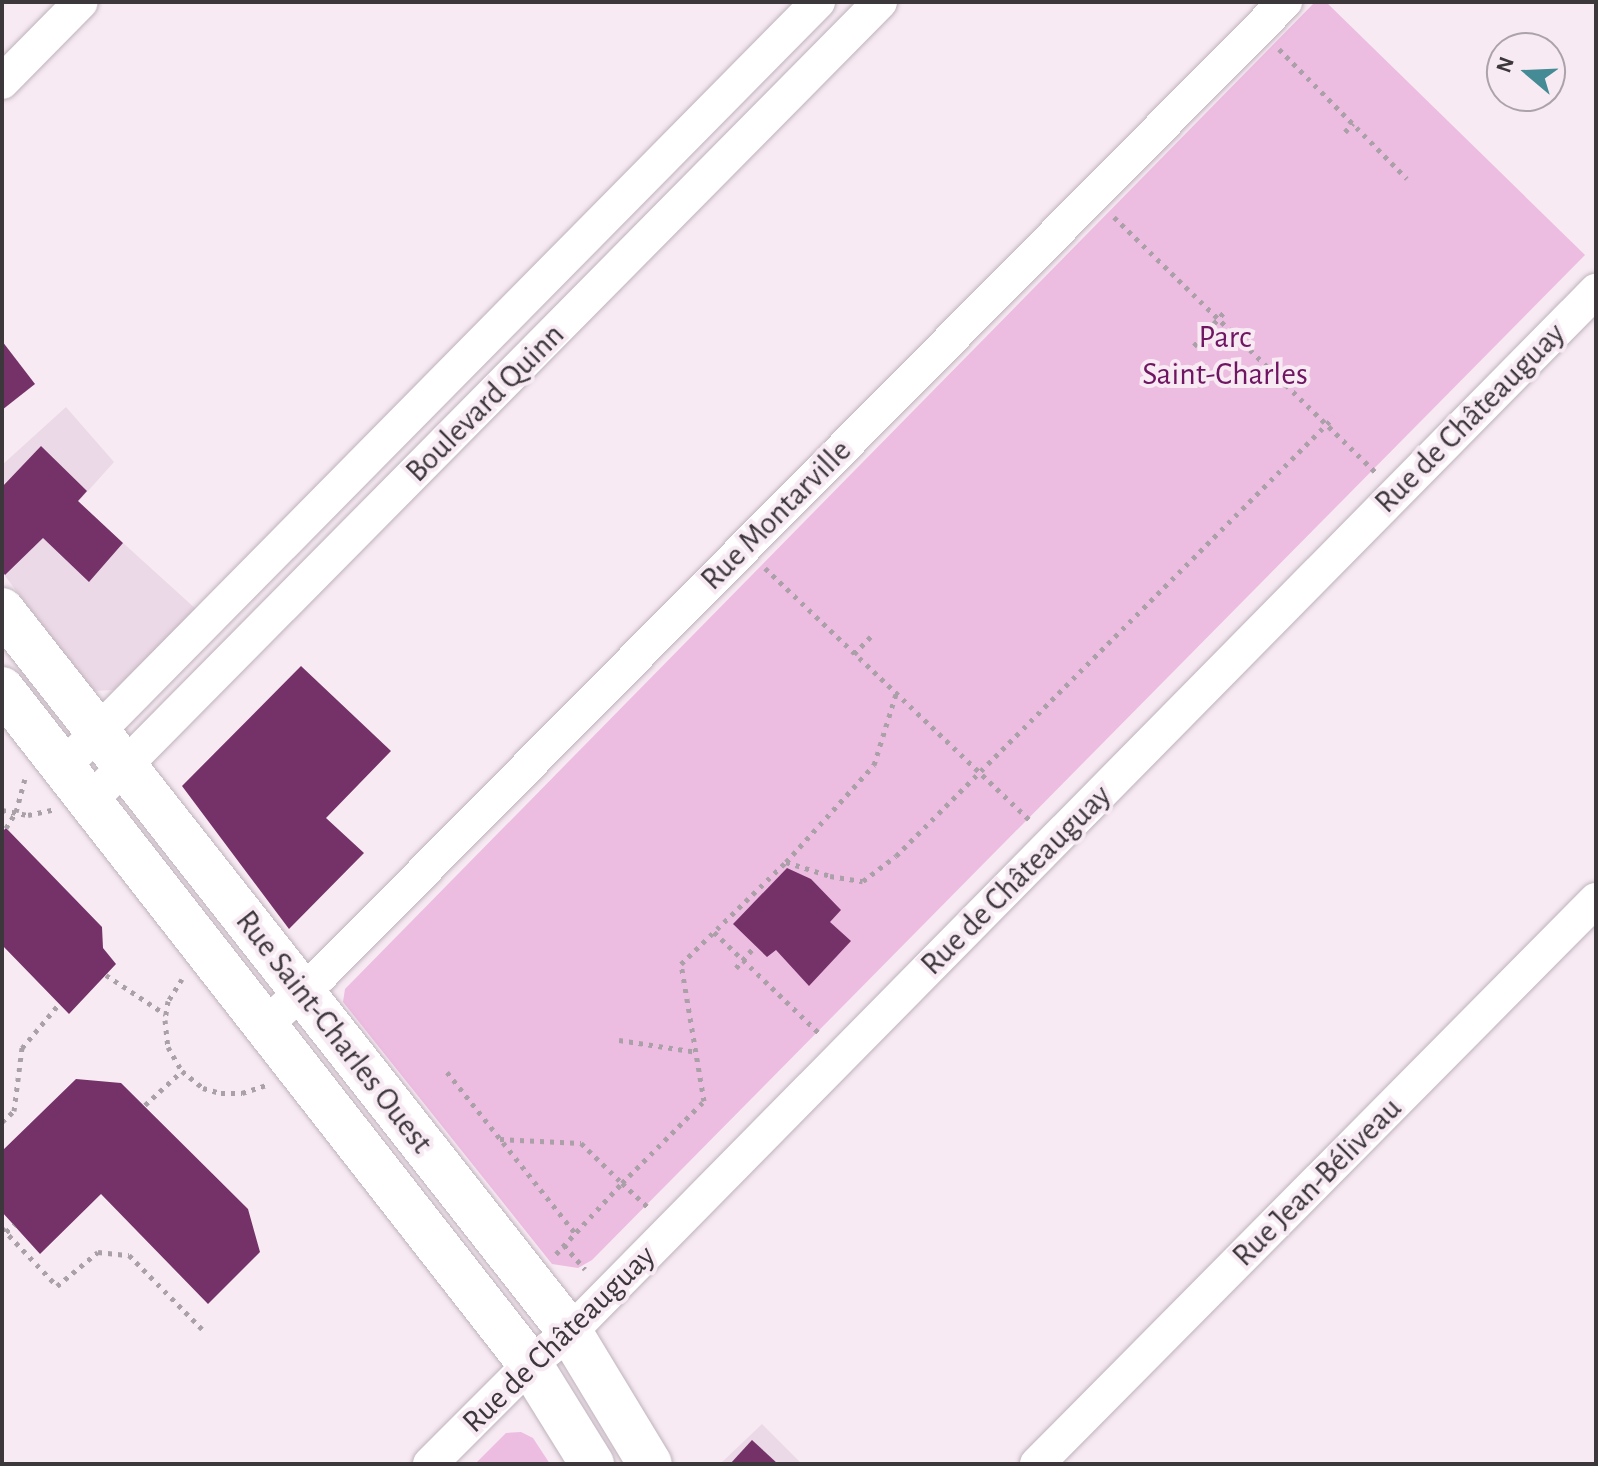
<!DOCTYPE html>
<meta charset="utf-8">
<style>
body{margin:0}
#map{position:relative;width:1598px;height:1466px;overflow:hidden;background:#f7eaf3;font-family:"Alegreya Sans",sans-serif}
div>[style]{position:absolute}
.built>*{inset:0;background:#ecd9e7}
.green>*{inset:0;background:#edbce1}
.building>*{inset:0;background:#753269}
.path>*{height:5px;margin-top:-2.5px;transform-origin:0;background:repeating-linear-gradient(90deg,#aaa0a7 0 4px,transparent 0 10px)}
.roads{filter:drop-shadow(0 0 2px #beb2bb) drop-shadow(0 0 2px #beb2bb)}
.minor>*{height:34px;margin:-17px;padding:0 17px;transform-origin:17px;border-radius:17px;background:#fff}
.tertiary>*{height:44px;margin:-22px;padding:0 22px;transform-origin:22px;border-radius:22px;background:#fff}
span{translate:-50% -50%;white-space:nowrap;text-align:center;line-height:1.15;-webkit-text-stroke:8px #f7eaf3;paint-order:stroke}
.park-label{font-size:32px;color:#6f1562}
.street-label{font-size:32px;color:#3c373b}
.frame{position:absolute;inset:0;border:4px solid #3c373b;pointer-events:none}
.north{position:absolute;left:1486px;top:32px;width:80px;height:80px;box-sizing:border-box;background:#f7eaf3;border:2px solid #aca2a9;border-radius:50%;rotate:289deg;font-size:22px;font-weight:700;line-height:32px;text-align:center;color:#3c373b}
.north::after{content:'';display:block;margin:auto;width:28px;height:36px;background:#458b96;clip-path:polygon(50% 0,100% 100%,50% 72%,0 100%)}
</style>
<div id="map">
<div class="built">
<div style="clip-path:polygon(66px 407px,114px 462px,78px 502px,197px 610px,114px 690px,92px 691px,2px 572px,2px 465px)"></div>
<div style="clip-path:polygon(762px 1424px,802px 1464px,720px 1464px)"></div>
</div>
<div class="green">
<div style="clip-path:polygon(1315px 2px,1326px 2px,1585px 255px,592px 1260px,578px 1268px,552px 1264px,343px 1002px,345px 989px)"></div>
<div style="clip-path:polygon(521px 1432px,533px 1438px,550px 1464px,475px 1464px,506px 1433px)"></div>
</div>
<div class="building">
<div style="clip-path:polygon(2px 341px,35px 384px,2px 410px)"></div>
<div style="clip-path:polygon(41px 446px,87px 491px,78px 501px,123px 543px,89px 582px,43px 538px,5px 575px,2px 571px,2px 487px)"></div>
<div style="clip-path:polygon(301px 666px,391px 751px,326px 818px,364px 853px,289px 929px,182px 786px)"></div>
<div style="clip-path:polygon(6px 828px,102px 927px,103px 948px,116px 964px,69px 1014px,2px 945px,2px 832px)"></div>
<div style="clip-path:polygon(787px 868px,811px 879px,841px 910px,830px 922px,851px 941px,809px 986px,776px 950px,767px 957px,733px 924px)"></div>
<div style="clip-path:polygon(76px 1079px,121px 1083px,248px 1209px,260px 1252px,208px 1304px,101px 1194px,40px 1254px,2px 1212px,2px 1151px)"></div>
<div style="clip-path:polygon(752px 1440px,778px 1464px,730px 1464px)"></div>
</div>
<div class="path">
<div style="left:1279px;top:49px;width:182px;rotate:45.4deg"></div>
<div style="left:1345px;top:132px;width:12px;rotate:-48deg"></div>
<div style="left:1114px;top:217px;width:366px;rotate:44.3deg"></div>
<div style="left:1194px;top:346px;width:47px;rotate:-48.5deg"></div>
<div style="left:765px;top:568px;width:366px;rotate:43.6deg"></div>
<div style="left:854px;top:654px;width:28px;rotate:-46deg"></div>
<div style="left:2px;top:810px;width:26px;rotate:11deg"></div>
<div style="left:28px;top:815px;width:25px;rotate:-12deg"></div>
<div style="left:6px;top:828px;width:19px;rotate:-58deg"></div>
<div style="left:16px;top:812px;width:34px;rotate:-75deg"></div>
<div style="left:786px;top:862px;width:46px;rotate:17.7deg"></div>
<div style="left:830px;top:876px;width:33px;rotate:9deg"></div>
<div style="left:863px;top:881px;width:41px;rotate:-37.1deg"></div>
<div style="left:896px;top:856px;width:620px;rotate:-45.07deg"></div>
<div style="left:714px;top:932px;width:147px;rotate:43.9deg"></div>
<div style="left:736px;top:968px;width:29px;rotate:-49deg"></div>
<div style="left:106px;top:975px;width:71px;rotate:33.5deg"></div>
<div style="left:182px;top:979px;width:26px;rotate:122deg"></div>
<div style="left:168px;top:1001px;width:19px;rotate:99deg"></div>
<div style="left:165px;top:1020px;width:27px;rotate:84deg"></div>
<div style="left:168px;top:1047px;width:28px;rotate:60deg"></div>
<div style="left:182px;top:1071px;width:27px;rotate:39deg"></div>
<div style="left:203px;top:1088px;width:19px;rotate:16deg"></div>
<div style="left:221px;top:1093px;width:21px"></div>
<div style="left:242px;top:1093px;width:26px;rotate:-18deg"></div>
<div style="left:619px;top:1040px;width:79px;rotate:8.7deg"></div>
<div style="left:447px;top:1072px;width:206px;rotate:51.5deg"></div>
<div style="left:145px;top:1105px;width:50px;rotate:-42.6deg"></div>
<div style="left:2px;top:1122px;width:16px;rotate:-43deg"></div>
<div style="left:14px;top:1111px;width:64px;rotate:-82.8deg"></div>
<div style="left:22px;top:1048px;width:57px;rotate:-49.9deg"></div>
<div style="left:500px;top:1139px;width:81px;rotate:2.8deg"></div>
<div style="left:581px;top:1143px;width:57px;rotate:44.3deg"></div>
<div style="left:622px;top:1183px;width:116px;rotate:-45deg"></div>
<div style="left:704px;top:1101px;width:139px;rotate:-99.5deg"></div>
<div style="left:681px;top:964px;width:146px;rotate:-44.2deg"></div>
<div style="left:786px;top:862px;width:131px;rotate:-47.8deg"></div>
<div style="left:874px;top:765px;width:74px;rotate:-72.8deg"></div>
<div style="left:2px;top:1228px;width:80px;rotate:46.5deg"></div>
<div style="left:57px;top:1286px;width:53px;rotate:-39.7deg"></div>
<div style="left:98px;top:1252px;width:31px;rotate:6deg"></div>
<div style="left:129px;top:1255px;width:104px;rotate:45.4deg"></div>
<div style="left:6px;top:1232px;width:11px;rotate:-41deg"></div>
<div style="left:564px;top:1245px;width:32px;rotate:49deg"></div>
<div style="left:556px;top:1254px;width:97px;rotate:-47.1deg"></div>
<div style="left:622px;top:1183px;width:38px;rotate:43deg"></div>
</div>
<div class="roads">
<div class="minor">
<div style="left:2px;top:82px;width:112px;rotate:-45.4deg"></div>
<div style="left:63px;top:767px;width:1075px;rotate:-45.38deg"></div>
<div style="left:89px;top:802px;width:1125px;rotate:-45.32deg"></div>
<div style="left:265px;top:1025px;width:75px;rotate:-41.8deg"></div>
<div style="left:321px;top:975px;width:1370px;rotate:-45.27deg"></div>
<div style="left:430px;top:1464px;width:141px;rotate:-45deg"></div>
<div style="left:530px;top:1364px;width:51px;rotate:-38.7deg"></div>
<div style="left:570px;top:1332px;width:1462px;rotate:-45.42deg"></div>
<div style="left:1037px;top:1464px;width:794px;rotate:-45.26deg"></div>
</div>
<div class="tertiary">
<div style="left:2px;top:610px;width:919px;rotate:51.81deg"></div>
<div style="left:570px;top:1332px;width:154px;rotate:58.8deg"></div>
<div style="left:2px;top:689px;width:857px;rotate:51.97deg"></div>
<div style="left:530px;top:1364px;width:118px;rotate:58.2deg"></div>
</div>
</div>
<div class="park-label">
<span style="left:1225px;top:356px">Parc<br>Saint-Charles</span>
</div>
<div class="street-label">
<span style="left:485px;top:403px;rotate:-45deg">Boulevard Quinn</span>
<span style="left:1470px;top:418px;rotate:-45deg">Rue de Châteauguay</span>
<span style="left:776px;top:515px;rotate:-45deg">Rue Montarville</span>
<span style="left:1016px;top:880px;rotate:-45deg">Rue de Châteauguay</span>
<span style="left:334px;top:1032px;rotate:52deg">Rue Saint-Charles Ouest</span>
<span style="left:1317px;top:1182px;rotate:-45deg">Rue Jean-Béliveau</span>
<span style="left:559px;top:1339px;rotate:-44deg">Rue de Châteauguay</span>
</div>
<div class="frame"></div>
<div class="north">N</div>
</div>
